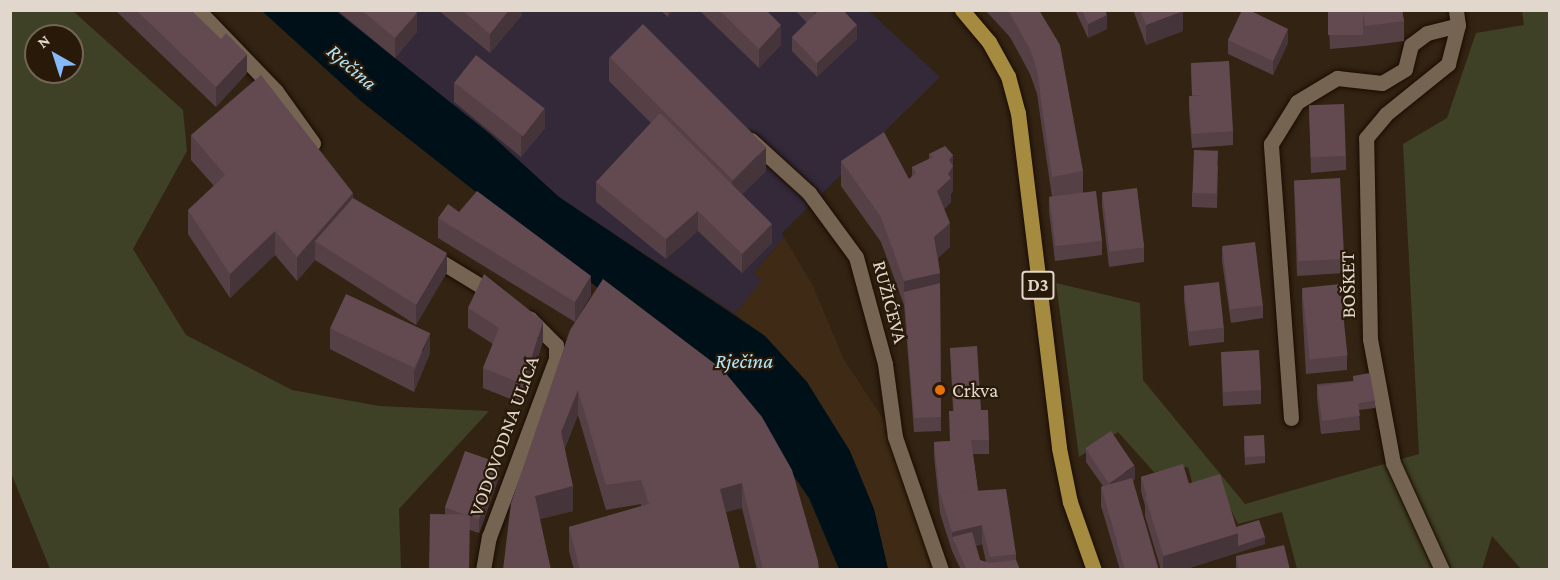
<!DOCTYPE html>
<meta charset="utf-8">
<style>
body{margin:0}
#map{position:relative;width:1560px;height:580px;overflow:hidden;background:#322313;font-family:"Crimson Pro",serif}
div>[style]{position:absolute}
.built>*{inset:0;background:#3f2b15}
.industrial>*{inset:0;background:#332939}
.green>*{inset:0;background:#3f4126}
.water>*{inset:0;background:#001019}
.roads{filter:drop-shadow(0 0 2px #1a0c01) drop-shadow(0 0 2px #1a0c01)}
.street>*{height:15px;margin:-7.5px;padding:0 7.5px;transform-origin:7.5px;border-radius:7.5px;background:#766452}
.primary>*{height:15px;margin:-7.5px;padding:0 7.5px;transform-origin:7.5px;border-radius:7.5px;background:#a58b3f}
.wall>*{inset:0;background:#554046}
.shaded-wall>*{inset:0;background:#453439}
.building>*{inset:0;background:#634a51;transform-origin:0 0}
.dots>*{width:16px;height:16px;translate:-50% -50%;box-sizing:border-box;border:3px solid #281909;border-radius:50%}
span{translate:-50% -50%;white-space:nowrap;text-align:center;line-height:1.15;-webkit-text-stroke:4.5px #281909;paint-order:stroke}
.shield-label span{padding:2px 4px;background:#281909;border:2px solid;border-radius:4px;-webkit-text-stroke-width:0}
.shield-label{font-size:18px;color:#e1d7cd;font-weight:700}
.street-label{font-size:20px;color:#e1d7cd}
.poi-label{font-size:20px;color:#e1d7cd}
.left{translate:0 -50%;text-align:left}
.water-label{font-size:21px;color:#b1e7fb;font-style:italic}
.frame{position:absolute;inset:0;border:12px solid #e1d7cd;pointer-events:none}
.north{position:absolute;left:24px;top:24px;width:60px;height:60px;box-sizing:border-box;background:#281909;border:2px solid #726557;border-radius:50%;rotate:321deg;font-size:16px;font-weight:700;line-height:24px;text-align:center;color:#e1d7cd}
.north::after{content:'';display:block;margin:auto;width:21px;height:27px;background:#85bbfb;clip-path:polygon(50% 0,100% 100%,50% 72%,0 100%)}
</style>
<div id="map">
<div class="built">
<div style="clip-path:polygon(784px 237px,813px 286px,843px 358px,895px 437px,941px 569px,888px 569px,874px 509px,807px 382px,765px 336px,735px 314px,761px 281px,754px 273px)"></div>
</div>
<div class="industrial">
<div style="clip-path:polygon(336px 11px,869px 11px,940px 77px,782px 233px,784px 237px,754px 273px,761px 281px,735px 314px,559px 197px,490px 134px)"></div>
</div>
<div class="green">
<div style="clip-path:polygon(evenodd,10px 11px,73px 11px,183px 110px,187px 151px,133px 249px,186px 335px,292px 390px,379px 406px,489px 411px,399px 509px,401px 569px,50px 569px,11px 473px,10px 11px,36px 36px,72px 36px,72px 72px,36px 72px,36px 36px)"></div>
<div style="clip-path:polygon(1522px 11px,1549px 11px,1549px 569px,1521px 569px,1492px 536px,1482px 569px,1297px 569px,1282px 512px,1238px 524px,1221px 489px,1196px 497px,1188px 467px,1154px 472px,1118px 432px,1079px 457px,1056px 283px,1140px 303px,1143px 380px,1245px 504px,1419px 454px,1403px 144px,1447px 118px,1476px 33px,1524px 25px)"></div>
</div>
<div class="water">
<div style="clip-path:polygon(262px 11px,336px 11px,490px 134px,559px 197px,765px 336px,807px 382px,850px 451px,874px 509px,888px 569px,839px 569px,809px 498px,760px 427px,603px 292px,362px 102px)"></div>
</div>
<div class="roads">
<div class="street">
<div style="left:198px;top:10px;width:112px;rotate:46.1deg"></div>
<div style="left:276px;top:91px;width:64px;rotate:54.6deg"></div>
<div style="left:751px;top:140px;width:79px;rotate:42.4deg"></div>
<div style="left:809px;top:193px;width:79px;rotate:53.7deg"></div>
<div style="left:856px;top:257px;width:111px;rotate:74.8deg"></div>
<div style="left:885px;top:364px;width:74px;rotate:82.2deg"></div>
<div style="left:895px;top:437px;width:141px;rotate:70.9deg"></div>
<div style="left:430px;top:255px;width:75px;rotate:31.4deg"></div>
<div style="left:1291px;top:418px;width:275px;rotate:-94.2deg"></div>
<div style="left:1271px;top:144px;width:49px;rotate:-58.2deg"></div>
<div style="left:1297px;top:102px;width:47px;rotate:-31deg"></div>
<div style="left:1337px;top:78px;width:45px;rotate:6.3deg"></div>
<div style="left:1382px;top:83px;width:27px;rotate:-31deg"></div>
<div style="left:1405px;top:69px;width:25px;rotate:-76deg"></div>
<div style="left:1411px;top:45px;width:20px;rotate:-37deg"></div>
<div style="left:1427px;top:33px;width:32px;rotate:-14deg"></div>
<div style="left:483px;top:570px;width:34px;rotate:-80deg"></div>
<div style="left:489px;top:537px;width:190px;rotate:-69.4deg"></div>
<div style="left:556px;top:359px;width:14px;rotate:-90deg"></div>
<div style="left:556px;top:345px;width:38px;rotate:-135deg"></div>
<div style="left:1442px;top:570px;width:118px;rotate:-114.6deg"></div>
<div style="left:1393px;top:463px;width:126px;rotate:-100.5deg"></div>
<div style="left:1370px;top:339px;width:201px;rotate:-91.1deg"></div>
<div style="left:1366px;top:138px;width:31px;rotate:-50deg"></div>
<div style="left:1386px;top:114px;width:80px;rotate:-38.9deg"></div>
<div style="left:1448px;top:64px;width:40px;rotate:-75.6deg"></div>
<div style="left:1458px;top:25px;width:15px;rotate:-98deg"></div>
</div>
<div class="primary">
<div style="left:962px;top:10px;width:42px;rotate:49.8deg"></div>
<div style="left:989px;top:42px;width:39px;rotate:61deg"></div>
<div style="left:1008px;top:76px;width:38px;rotate:75deg"></div>
<div style="left:1018px;top:113px;width:337px;rotate:83deg"></div>
<div style="left:1059px;top:448px;width:55px;rotate:78.5deg"></div>
<div style="left:1070px;top:502px;width:72px;rotate:70.6deg"></div>
</div>
</div>
<div class="wall">
<div style="clip-path:polygon(115px 10px,191px 10px,247px 73px,216px 107px)"></div>
<div style="clip-path:polygon(337px 10px,414px 10px,417px 32px,395px 58px)"></div>
<div style="clip-path:polygon(438px 10px,522px 10px,522px 15px,490px 53px)"></div>
<div style="clip-path:polygon(660px 10px,673px 10px,668px 17px)"></div>
<div style="clip-path:polygon(699px 10px,766px 10px,781px 45px,759px 68px)"></div>
<div style="clip-path:polygon(795px 10px,843px 10px,857px 39px,817px 77px,792px 51px,792px 37px,807px 23px)"></div>
<div style="clip-path:polygon(985px 10px,1039px 10px,1083px 171px,1083px 193px,1102px 241px,1102px 255px,1055px 261px,1049px 211px,1049px 197px,1052px 197px,1037px 94px,1030px 74px,1010px 37px)"></div>
<div style="clip-path:polygon(1075px 10px,1105px 10px,1107px 29px,1088px 38px)"></div>
<div style="clip-path:polygon(1133px 10px,1183px 10px,1183px 31px,1146px 45px)"></div>
<div style="clip-path:polygon(1328px 10px,1402px 10px,1404px 21px,1404px 41px,1365px 46px,1330px 49px)"></div>
<div style="clip-path:polygon(1228px 40px,1288px 43px,1273px 75px,1228px 54px)"></div>
<div style="clip-path:polygon(609px 57px,766px 171px,742px 194px,772px 243px,742px 273px,698px 231px,666px 259px,596px 202px,596px 182px,651px 123px,609px 81px)"></div>
<div style="clip-path:polygon(1191px 63px,1233px 131px,1233px 145px,1192px 148px,1189px 110px,1189px 96px,1192px 96px)"></div>
<div style="clip-path:polygon(454px 82px,545px 128px,521px 157px,454px 102px)"></div>
<div style="clip-path:polygon(1309px 108px,1346px 156px,1346px 170px,1311px 173px)"></div>
<div style="clip-path:polygon(191px 135px,353px 198px,447px 272px,416px 325px,315px 260px,297px 281px,275px 255px,230px 298px,188px 234px,188px 210px,214px 186px,191px 160px)"></div>
<div style="clip-path:polygon(929px 154px,953px 155px,953px 190px,951px 194px,951px 202px,944px 209px,950px 247px,938px 258px,940px 273px,941px 431px,914px 432px,904px 305px,881px 242px,841px 186px,841px 161px,909px 179px,912px 176px,912px 167px,929px 159px)"></div>
<div style="clip-path:polygon(1218px 165px,1217px 208px,1192px 207px,1192px 193px)"></div>
<div style="clip-path:polygon(1294px 182px,1344px 259px,1344px 273px,1297px 276px)"></div>
<div style="clip-path:polygon(1102px 192px,1144px 248px,1144px 262px,1109px 267px,1102px 206px)"></div>
<div style="clip-path:polygon(438px 218px,591px 295px,575px 322px,438px 238px)"></div>
<div style="clip-path:polygon(1222px 247px,1263px 305px,1263px 318px,1231px 323px,1222px 261px)"></div>
<div style="clip-path:polygon(603px 279px,819px 570px,757px 570px,742px 508px,726px 512px,740px 570px,574px 570px,569px 551px,569px 527px,641px 506px,641px 504px,606px 510px,578px 415px,565px 448px,573px 511px,540px 519px,503px 570px)"></div>
<div style="clip-path:polygon(1184px 286px,1224px 328px,1224px 342px,1189px 346px,1184px 300px)"></div>
<div style="clip-path:polygon(1302px 289px,1347px 356px,1347px 370px,1306px 374px,1302px 303px)"></div>
<div style="clip-path:polygon(468px 308px,543px 341px,523px 404px,483px 388px,483px 368px,493px 344px,468px 328px)"></div>
<div style="clip-path:polygon(330px 329px,430px 353px,414px 392px,330px 349px)"></div>
<div style="clip-path:polygon(evenodd,950px 348px,981px 410px,989px 440px,989px 454px,973px 454px,978px 491px,1016px 554px,1016px 560px,1020px 570px,961px 570px,952px 551px,940px 513px,934px 456px,934px 442px,950px 441px,953px 411px,950px 348px,982px 544px,986px 562px,980px 560px,976px 546px,982px 544px)"></div>
<div style="clip-path:polygon(1221px 352px,1261px 390px,1261px 404px,1223px 406px)"></div>
<div style="clip-path:polygon(1353px 375px,1375px 401px,1375px 408px,1359px 410px,1360px 430px,1321px 434px,1317px 398px,1317px 384px,1353px 381px)"></div>
<div style="clip-path:polygon(1244px 443px,1265px 456px,1265px 463px,1245px 465px)"></div>
<div style="clip-path:polygon(1086px 449px,1135px 479px,1133px 481px,1159px 570px,1120px 570px,1101px 506px,1101px 487px,1103px 486px,1086px 462px)"></div>
<div style="clip-path:polygon(499px 477px,479px 533px,470px 530px,445px 514px,445px 507px)"></div>
<div style="clip-path:polygon(1141px 477px,1189px 484px,1236px 527px,1265px 544px,1183px 570px,1161px 570px,1145px 516px,1145px 506px,1141px 491px)"></div>
<div style="clip-path:polygon(1236px 556px,1290px 570px,1236px 570px)"></div>
</div>
<div class="shaded-wall">
<div style="clip-path:polygon(509px 10px,522px 10px,522px 15px,490px 53px,490px 34px)"></div>
<div style="clip-path:polygon(668px 10px,673px 10px,668px 17px)"></div>
<div style="clip-path:polygon(814px 10px,834px 10px,814px 30px)"></div>
<div style="clip-path:polygon(1183px 11px,1183px 31px,1146px 45px,1146px 25px)"></div>
<div style="clip-path:polygon(417px 13px,417px 32px,395px 58px,395px 38px)"></div>
<div style="clip-path:polygon(1107px 15px,1107px 29px,1088px 38px,1088px 24px)"></div>
<div style="clip-path:polygon(781px 25px,781px 45px,759px 68px,759px 49px)"></div>
<div style="clip-path:polygon(857px 25px,857px 39px,817px 77px,817px 63px)"></div>
<div style="clip-path:polygon(1288px 29px,1288px 43px,1273px 75px,1273px 61px)"></div>
<div style="clip-path:polygon(247px 54px,247px 73px,216px 107px,216px 87px)"></div>
<div style="clip-path:polygon(545px 108px,545px 128px,521px 157px,521px 137px)"></div>
<div style="clip-path:polygon(766px 147px,766px 171px,732px 205px,732px 181px)"></div>
<div style="clip-path:polygon(953px 155px,953px 190px,951px 194px,951px 202px,937px 216px,937px 191px,949px 160px)"></div>
<div style="clip-path:polygon(353px 193px,353px 217px,315px 241px,315px 260px,297px 281px,297px 257px)"></div>
<div style="clip-path:polygon(698px 211px,698px 231px,666px 259px,666px 239px)"></div>
<div style="clip-path:polygon(950px 223px,950px 247px,934px 261px,934px 237px)"></div>
<div style="clip-path:polygon(772px 224px,772px 243px,742px 273px,742px 254px)"></div>
<div style="clip-path:polygon(275px 231px,275px 255px,230px 298px,230px 274px)"></div>
<div style="clip-path:polygon(447px 253px,447px 272px,416px 325px,416px 305px)"></div>
<div style="clip-path:polygon(940px 273px,940px 297px,904px 292px,904px 305px,904px 281px)"></div>
<div style="clip-path:polygon(591px 276px,591px 295px,575px 322px,575px 302px)"></div>
<div style="clip-path:polygon(543px 321px,543px 341px,523px 404px,523px 384px)"></div>
<div style="clip-path:polygon(430px 334px,430px 353px,414px 392px,414px 372px)"></div>
<div style="clip-path:polygon(578px 390px,578px 415px,561px 456px,561px 432px)"></div>
<div style="clip-path:polygon(499px 463px,499px 477px,479px 533px,479px 519px)"></div>
<div style="clip-path:polygon(1135px 466px,1135px 479px,1110px 496px,1110px 483px)"></div>
<div style="clip-path:polygon(742px 483px,742px 508px,720px 513px,720px 489px)"></div>
<div style="clip-path:polygon(573px 486px,573px 511px,535px 520px,535px 496px)"></div>
<div style="clip-path:polygon(982px 525px,982px 544px,958px 550px,952px 537px,952px 532px)"></div>
<div style="clip-path:polygon(1238px 533px,1265px 537px,1265px 544px,1183px 570px,1163px 570px,1163px 556px)"></div>
</div>
<div class="building">
<div style="clip-path:polygon(136px 10px,191px 10px,221px 39px,226px 33px,247px 54px,216px 87px)"></div>
<div style="clip-path:polygon(361px 10px,414px 10px,417px 13px,395px 38px)"></div>
<div style="clip-path:polygon(462px 10px,509px 10px,490px 34px)"></div>
<div style="clip-path:polygon(719px 10px,766px 10px,781px 25px,759px 49px)"></div>
<div style="clip-path:polygon(819px 10px,843px 10px,857px 25px,817px 63px,792px 37px)"></div>
<div style="clip-path:polygon(1008px 10px,1039px 10px,1060px 45px,1083px 171px,1052px 177px,1037px 70px,1030px 49px)"></div>
<div style="clip-path:polygon(1082px 10px,1105px 10px,1107px 15px,1088px 24px)"></div>
<div style="clip-path:polygon(1140px 10px,1183px 10px,1183px 11px,1146px 25px)"></div>
<div style="clip-path:polygon(1242px 10px,1249px 10px,1288px 29px,1273px 61px,1228px 40px)"></div>
<div style="left:1328px;top:10px;width:35px;height:25px"></div>
<div style="clip-path:polygon(1363px 10px,1402px 10px,1404px 21px,1365px 26px)"></div>
<div style="left:643px;top:24px;width:174px;height:47px;rotate:45deg"></div>
<div style="left:476px;top:55px;width:87px;height:35px;rotate:38deg"></div>
<div style="clip-path:polygon(1229px 61px,1233px 131px,1192px 134px,1189px 96px,1204px 95px,1192px 95px,1191px 63px)"></div>
<div style="clip-path:polygon(261px 75px,353px 193px,297px 257px,275px 231px,230px 274px,188px 210px,225px 175px,191px 135px)"></div>
<div style="left:1344px;top:104px;width:52px;height:35px;rotate:88deg"></div>
<div style="clip-path:polygon(660px 113px,772px 224px,742px 254px,698px 211px,666px 239px,596px 182px)"></div>
<div style="clip-path:polygon(884px 132px,909px 179px,916px 173px,912px 167px,933px 157px,929px 154px,945px 146px,953px 155px,949px 160px,953px 166px,948px 174px,951px 178px,937px 191px,950px 223px,934px 237px,940px 273px,904px 281px,881px 217px,841px 161px)"></div>
<div style="left:1194px;top:150px;width:24px;height:43px;rotate:2deg"></div>
<div style="left:1340px;top:178px;width:81px;height:46px;rotate:87deg"></div>
<div style="left:1137px;top:188px;width:60px;height:35px;rotate:83deg"></div>
<div style="clip-path:polygon(477px 191px,591px 276px,575px 302px,438px 218px,448px 204px,459px 212px)"></div>
<div style="left:1096px;top:191px;width:50px;height:47px;rotate:83deg"></div>
<div style="clip-path:polygon(353px 198px,447px 253px,416px 305px,315px 241px)"></div>
<div style="left:1255px;top:242px;width:64px;height:33px;rotate:83deg"></div>
<div style="clip-path:polygon(484px 274px,543px 321px,523px 384px,483px 368px,499px 328px,468px 308px)"></div>
<div style="clip-path:polygon(603px 279px,723px 370px,762px 417px,792px 470px,818px 561px,819px 570px,763px 570px,742px 483px,720px 489px,740px 570px,580px 570px,569px 527px,649px 504px,641px 480px,606px 485px,578px 390px,561px 432px,573px 486px,535px 496px,551px 570px,503px 570px,511px 503px,570px 330px)"></div>
<div style="left:1219px;top:282px;width:46px;height:35px;rotate:84deg"></div>
<div style="clip-path:polygon(940px 283px,941px 417px,914px 418px,904px 292px)"></div>
<div style="left:1340px;top:284px;width:72px;height:38px;rotate:84deg"></div>
<div style="left:346px;top:294px;width:93px;height:38px;rotate:25deg"></div>
<div style="clip-path:polygon(977px 346px,981px 410px,988px 410px,989px 440px,971px 440px,978px 491px,940px 493px,940px 499px,934px 442px,950px 441px,949px 411px,954px 411px,950px 348px)"></div>
<div style="left:1259px;top:350px;width:40px;height:38px;rotate:87deg"></div>
<div style="left:1370px;top:373px;width:28px;height:17px;rotate:80deg"></div>
<div style="left:1355px;top:381px;width:35px;height:38px;rotate:82deg"></div>
<div style="left:1111px;top:431px;width:42px;height:31px;rotate:56deg"></div>
<div style="left:1264px;top:435px;width:21px;height:20px;rotate:87deg"></div>
<div style="clip-path:polygon(465px 451px,499px 463px,479px 519px,470px 516px,470px 515px,465px 515px,445px 507px)"></div>
<div style="left:1183px;top:464px;width:21px;height:44px;rotate:73deg"></div>
<div style="left:1220px;top:474px;width:62px;height:78px;rotate:73deg"></div>
<div style="left:1132px;top:478px;width:96px;height:32px;rotate:74deg"></div>
<div style="clip-path:polygon(1006px 489px,1016px 554px,990px 557px,982px 525px,952px 532px,940px 493px)"></div>
<div style="left:430px;top:514px;width:40px;height:56px;rotate:1deg"></div>
<div style="clip-path:polygon(1259px 520px,1265px 537px,1238px 546px,1238px 533px,1236px 527px)"></div>
<div style="clip-path:polygon(972px 532px,980px 560px,990px 563px,1016px 560px,1020px 570px,967px 570px,952px 537px)"></div>
<div style="clip-path:polygon(1284px 545px,1290px 570px,1239px 570px,1236px 556px)"></div>
</div>
<div class="dots">
<div style="left:940px;top:390px;background:#e8710a"></div>
</div>
<div class="shield-label">
<span style="left:1038px;top:285px">D3</span>
</div>
<div class="street-label">
<span style="left:1348px;top:285px;rotate:-91deg">BOŠKET</span>
<span style="left:890px;top:302px;rotate:75deg">RUŽIĆEVA</span>
<span style="left:504px;top:436px;rotate:-70deg">VODOVODNA ULICA</span>
</div>
<div class="poi-label">
<span class="left" style="left:952px;top:390px">Crkva</span>
</div>
<div class="water-label">
<span style="left:352px;top:67px;rotate:41deg">Rječina</span>
<span style="left:744px;top:361px">Rječina</span>
</div>
<div class="frame"></div>
<div class="north">N</div>
</div>
